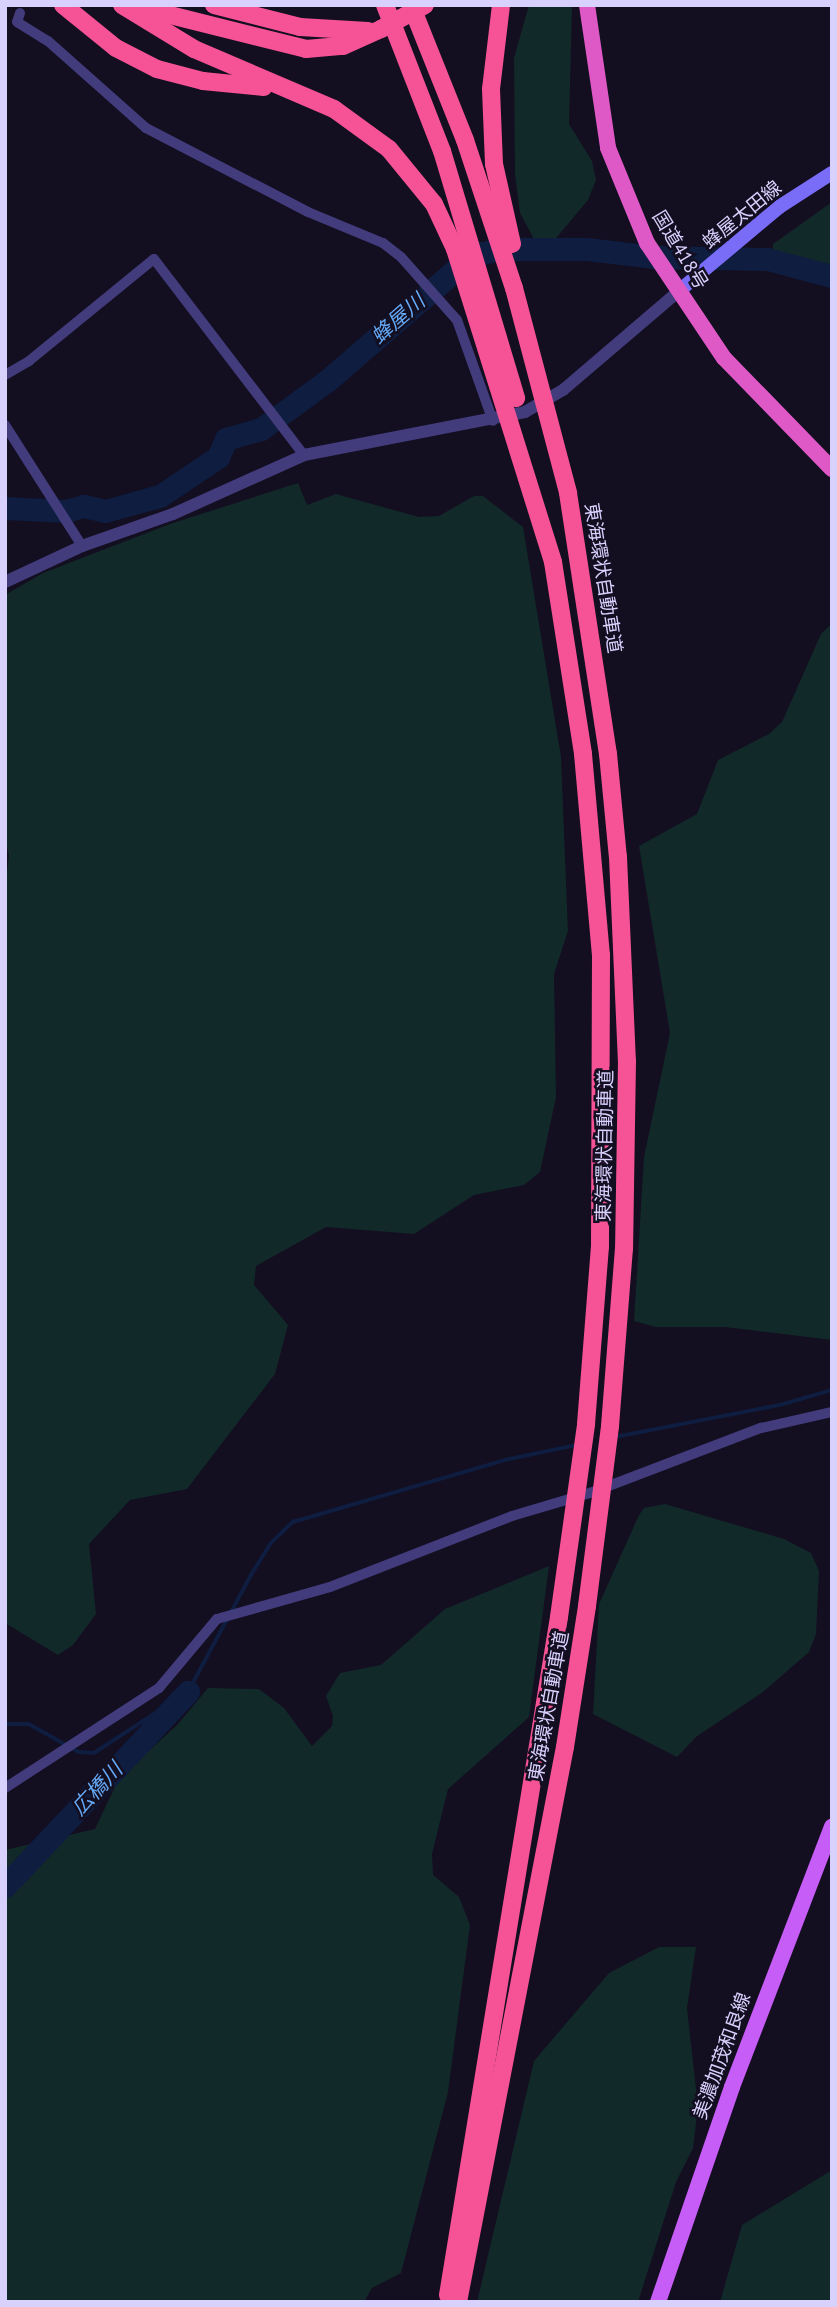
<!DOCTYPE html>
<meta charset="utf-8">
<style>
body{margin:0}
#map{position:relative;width:837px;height:2307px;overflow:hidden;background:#130e20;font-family:"PT Sans","Noto Sans JP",sans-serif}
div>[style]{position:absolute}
.green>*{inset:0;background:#12292a}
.stream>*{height:3.5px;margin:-1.75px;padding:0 1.75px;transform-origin:1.75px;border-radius:1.75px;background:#0e1d40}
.river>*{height:23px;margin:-11.5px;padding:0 11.5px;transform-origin:11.5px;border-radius:11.5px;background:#0e1d40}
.minor>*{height:10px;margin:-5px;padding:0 5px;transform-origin:5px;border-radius:5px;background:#423c7d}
.tertiary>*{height:12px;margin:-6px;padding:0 6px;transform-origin:6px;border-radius:6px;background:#423c7d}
.secondary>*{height:14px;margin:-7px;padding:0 7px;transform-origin:7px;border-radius:7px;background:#796cf7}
.primary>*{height:16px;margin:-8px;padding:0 8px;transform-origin:8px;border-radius:8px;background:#c75df7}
.trunk>*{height:16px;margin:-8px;padding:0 8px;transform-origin:8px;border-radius:8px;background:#de58c6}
.motorway>*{height:18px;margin:-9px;padding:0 9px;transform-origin:9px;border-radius:9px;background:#f65296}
.motorway-bridge>*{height:18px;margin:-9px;padding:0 9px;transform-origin:9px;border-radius:9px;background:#f65296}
span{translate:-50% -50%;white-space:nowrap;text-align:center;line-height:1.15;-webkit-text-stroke:5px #130e20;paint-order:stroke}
.street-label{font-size:19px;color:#d8d0fd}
.water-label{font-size:21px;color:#64a9f7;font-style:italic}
.frame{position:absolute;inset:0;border:7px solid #d8d0fd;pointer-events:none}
</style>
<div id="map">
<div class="green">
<div style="clip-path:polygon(529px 5px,572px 5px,569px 124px,592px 161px,596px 180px,588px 200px,552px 243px,534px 239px,520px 213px,515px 175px,514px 58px)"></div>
<div style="clip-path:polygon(832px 202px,832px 269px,773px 253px,773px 244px)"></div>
<div style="clip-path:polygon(298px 483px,307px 505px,336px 494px,419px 517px,439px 516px,474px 496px,483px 496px,523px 527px,561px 757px,568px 931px,554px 974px,556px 1097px,540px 1172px,524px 1185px,474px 1195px,414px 1234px,326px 1227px,256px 1266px,254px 1285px,288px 1325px,275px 1374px,187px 1489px,130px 1500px,89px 1544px,96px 1614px,73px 1645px,58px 1655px,5px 1623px,5px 887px,9px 856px,5px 838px,5px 595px,43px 573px,170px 524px)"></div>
<div style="clip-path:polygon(832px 623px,832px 1340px,725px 1327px,656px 1327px,634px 1321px,644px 1157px,670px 1033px,639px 846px,697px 814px,718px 760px,769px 734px,782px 722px,821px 634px)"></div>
<div style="clip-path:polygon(665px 1504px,784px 1539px,811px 1553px,819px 1571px,816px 1634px,809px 1652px,763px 1692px,696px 1737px,677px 1757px,593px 1714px,599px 1604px,639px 1515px,644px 1508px)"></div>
<div style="clip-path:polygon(549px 1566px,529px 1717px,448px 1789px,432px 1854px,433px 1875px,459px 1897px,470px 1925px,448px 2092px,401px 2273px,372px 2288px,364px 2302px,5px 2302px,5px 1850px,95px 1829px,119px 1778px,177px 1725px,208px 1688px,259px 1689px,284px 1708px,312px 1746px,332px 1726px,333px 1716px,326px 1696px,340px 1673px,381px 1665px,445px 1609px)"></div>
<div style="clip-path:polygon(659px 1947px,696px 1947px,687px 2008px,698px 2107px,693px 2148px,676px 2182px,638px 2302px,477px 2302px,534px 2061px,609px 1973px)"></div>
<div style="clip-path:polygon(832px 2170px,832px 2302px,720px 2302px,742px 2225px)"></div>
</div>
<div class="stream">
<div style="left:615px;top:1437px;width:168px;rotate:-11deg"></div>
<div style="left:780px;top:1405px;width:54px;rotate:-16.1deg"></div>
<div style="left:5px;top:1724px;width:24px"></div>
<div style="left:29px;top:1724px;width:57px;rotate:29.2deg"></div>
<div style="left:79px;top:1752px;width:15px;rotate:4deg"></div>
<div style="left:94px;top:1753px;width:112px;rotate:-33deg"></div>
<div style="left:188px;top:1692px;width:133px;rotate:-61.7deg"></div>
<div style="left:251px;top:1575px;width:36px;rotate:-58deg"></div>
<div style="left:270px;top:1544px;width:32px;rotate:-44deg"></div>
<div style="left:293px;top:1522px;width:221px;rotate:-16.3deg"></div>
<div style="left:505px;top:1460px;width:74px;rotate:-11.8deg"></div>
</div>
<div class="river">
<div style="left:5px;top:508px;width:61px;rotate:2.8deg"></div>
<div style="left:66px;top:511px;width:19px;rotate:-16deg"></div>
<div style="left:84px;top:506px;width:22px;rotate:13deg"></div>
<div style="left:105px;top:511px;width:57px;rotate:-15.3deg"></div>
<div style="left:160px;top:496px;width:70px;rotate:-33.9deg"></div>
<div style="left:218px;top:457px;width:20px;rotate:-66deg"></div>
<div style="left:226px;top:439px;width:36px;rotate:-16deg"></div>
<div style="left:261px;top:429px;width:83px;rotate:-36.2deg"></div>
<div style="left:328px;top:380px;width:176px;rotate:-40.8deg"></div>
<div style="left:461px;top:265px;width:24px;rotate:-30deg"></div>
<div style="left:482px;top:253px;width:19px;rotate:-12deg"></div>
<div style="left:501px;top:249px;width:86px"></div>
<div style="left:587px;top:249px;width:66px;rotate:6.9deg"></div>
<div style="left:653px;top:257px;width:114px;rotate:1deg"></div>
<div style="left:767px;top:259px;width:67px;rotate:14.7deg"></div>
<div style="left:5px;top:1886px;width:267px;rotate:-46.7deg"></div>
</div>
<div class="minor">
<div style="left:20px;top:13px;width:9px;rotate:108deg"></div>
<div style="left:17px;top:22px;width:36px;rotate:32deg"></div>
<div style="left:48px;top:41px;width:131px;rotate:41.6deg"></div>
<div style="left:146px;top:128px;width:182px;rotate:27.4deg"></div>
<div style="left:308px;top:212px;width:81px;rotate:22.5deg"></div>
<div style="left:383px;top:243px;width:23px;rotate:38deg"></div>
<div style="left:401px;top:257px;width:84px;rotate:48.4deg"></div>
<div style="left:457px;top:320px;width:107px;rotate:70.4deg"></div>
<div style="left:5px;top:375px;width:28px;rotate:-30deg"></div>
<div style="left:29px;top:361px;width:161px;rotate:-39.2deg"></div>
<div style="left:154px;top:259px;width:247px;rotate:52.6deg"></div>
<div style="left:5px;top:425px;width:143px;rotate:57.5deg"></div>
<div style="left:5px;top:1788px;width:184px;rotate:-33deg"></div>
<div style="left:159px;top:1688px;width:90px;rotate:-50deg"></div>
<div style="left:217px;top:1619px;width:117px;rotate:-15.8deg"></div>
<div style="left:330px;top:1587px;width:195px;rotate:-21.3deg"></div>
<div style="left:512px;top:1516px;width:84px;rotate:-16.5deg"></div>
<div style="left:593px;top:1492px;width:180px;rotate:-20.9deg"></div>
<div style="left:761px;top:1428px;width:73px;rotate:-12.7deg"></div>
</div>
<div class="tertiary">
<div style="left:5px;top:582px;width:85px;rotate:-25.1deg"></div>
<div style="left:82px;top:546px;width:96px;rotate:-19.4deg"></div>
<div style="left:173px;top:514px;width:144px;rotate:-24.2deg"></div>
<div style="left:304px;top:455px;width:225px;rotate:-11deg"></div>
<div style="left:525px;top:412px;width:44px;rotate:-30.1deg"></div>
<div style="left:563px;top:390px;width:153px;rotate:-40.5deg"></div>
</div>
<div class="secondary">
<div style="left:679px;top:291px;width:131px;rotate:-40deg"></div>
<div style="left:779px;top:207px;width:63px;rotate:-32.7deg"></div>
</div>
<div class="primary">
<div style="left:658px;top:2302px;width:227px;rotate:-71deg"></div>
<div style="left:732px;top:2087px;width:279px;rotate:-69deg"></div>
</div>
<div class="trunk">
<div style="left:587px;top:5px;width:145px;rotate:81.6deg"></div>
<div style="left:608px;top:148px;width:103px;rotate:67.7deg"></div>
<div style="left:647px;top:243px;width:138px;rotate:56.2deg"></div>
<div style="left:724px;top:358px;width:155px;rotate:45.8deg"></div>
</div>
<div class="motorway">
<div style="left:63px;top:5px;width:68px;rotate:39.1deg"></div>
<div style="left:116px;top:48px;width:46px;rotate:27.1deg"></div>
<div style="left:157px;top:69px;width:48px;rotate:14.6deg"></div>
<div style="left:203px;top:81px;width:61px;rotate:5.6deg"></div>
<div style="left:122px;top:5px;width:84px;rotate:31.4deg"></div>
<div style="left:194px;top:49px;width:152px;rotate:23.2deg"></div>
<div style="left:334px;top:109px;width:68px;rotate:36deg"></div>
<div style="left:130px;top:5px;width:181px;rotate:14deg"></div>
<div style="left:306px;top:49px;width:37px;rotate:-5deg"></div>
<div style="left:343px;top:46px;width:42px;rotate:-24.1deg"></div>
<div style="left:214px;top:5px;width:89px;rotate:14.3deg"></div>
<div style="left:300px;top:27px;width:68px;rotate:3.4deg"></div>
<div style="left:385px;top:5px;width:157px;rotate:68.7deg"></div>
<div style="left:411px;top:5px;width:145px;rotate:68.2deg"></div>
<div style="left:494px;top:164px;width:75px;rotate:-92.3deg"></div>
<div style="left:491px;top:89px;width:85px;rotate:-83.2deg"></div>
<div style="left:568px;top:493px;width:264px;rotate:81.3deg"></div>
<div style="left:608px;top:754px;width:103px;rotate:84.5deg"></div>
<div style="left:618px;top:857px;width:204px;rotate:87.5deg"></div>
<div style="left:627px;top:1061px;width:188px;rotate:90.9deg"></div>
<div style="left:553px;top:562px;width:194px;rotate:81.1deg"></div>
<div style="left:583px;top:754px;width:202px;rotate:84.9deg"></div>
<div style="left:601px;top:955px;width:292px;rotate:90.2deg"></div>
<div style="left:448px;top:2295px;width:687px;rotate:-80.7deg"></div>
<div style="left:458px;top:2302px;width:565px;rotate:-79.09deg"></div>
<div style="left:565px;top:1747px;width:143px;rotate:-81.1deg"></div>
</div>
<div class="motorway-bridge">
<div style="left:381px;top:29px;width:50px;rotate:-28.6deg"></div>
<div style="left:465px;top:140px;width:156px;rotate:71.7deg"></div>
<div style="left:514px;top:288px;width:212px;rotate:75.2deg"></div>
<div style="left:389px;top:149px;width:71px;rotate:50.7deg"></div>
<div style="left:434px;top:204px;width:50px;rotate:65deg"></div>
<div style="left:455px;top:249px;width:328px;rotate:72.6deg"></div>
<div style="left:442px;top:151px;width:258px;rotate:73.3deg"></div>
<div style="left:494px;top:164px;width:82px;rotate:77.3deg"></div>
<div style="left:587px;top:1606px;width:181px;rotate:-82.7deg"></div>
<div style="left:610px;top:1426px;width:178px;rotate:-85.5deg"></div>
<div style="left:559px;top:1617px;width:195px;rotate:-82deg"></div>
<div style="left:586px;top:1424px;width:178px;rotate:-85.5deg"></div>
</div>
<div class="street-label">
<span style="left:742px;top:215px;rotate:-39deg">蜂屋太田線</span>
<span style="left:680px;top:250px;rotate:59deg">国道418号</span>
<span style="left:603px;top:578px;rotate:81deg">東海環状自動車道</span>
<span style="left:605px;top:1146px;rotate:-89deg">東海環状自動車道</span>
<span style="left:549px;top:1706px;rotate:-80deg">東海環状自動車道</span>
<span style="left:722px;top:2056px;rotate:-70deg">美濃加茂和良線</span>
</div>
<div class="water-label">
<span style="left:398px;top:319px;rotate:-41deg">蜂屋川</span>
<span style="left:97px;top:1789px;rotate:-47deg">広橋川</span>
</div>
<div class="frame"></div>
</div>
